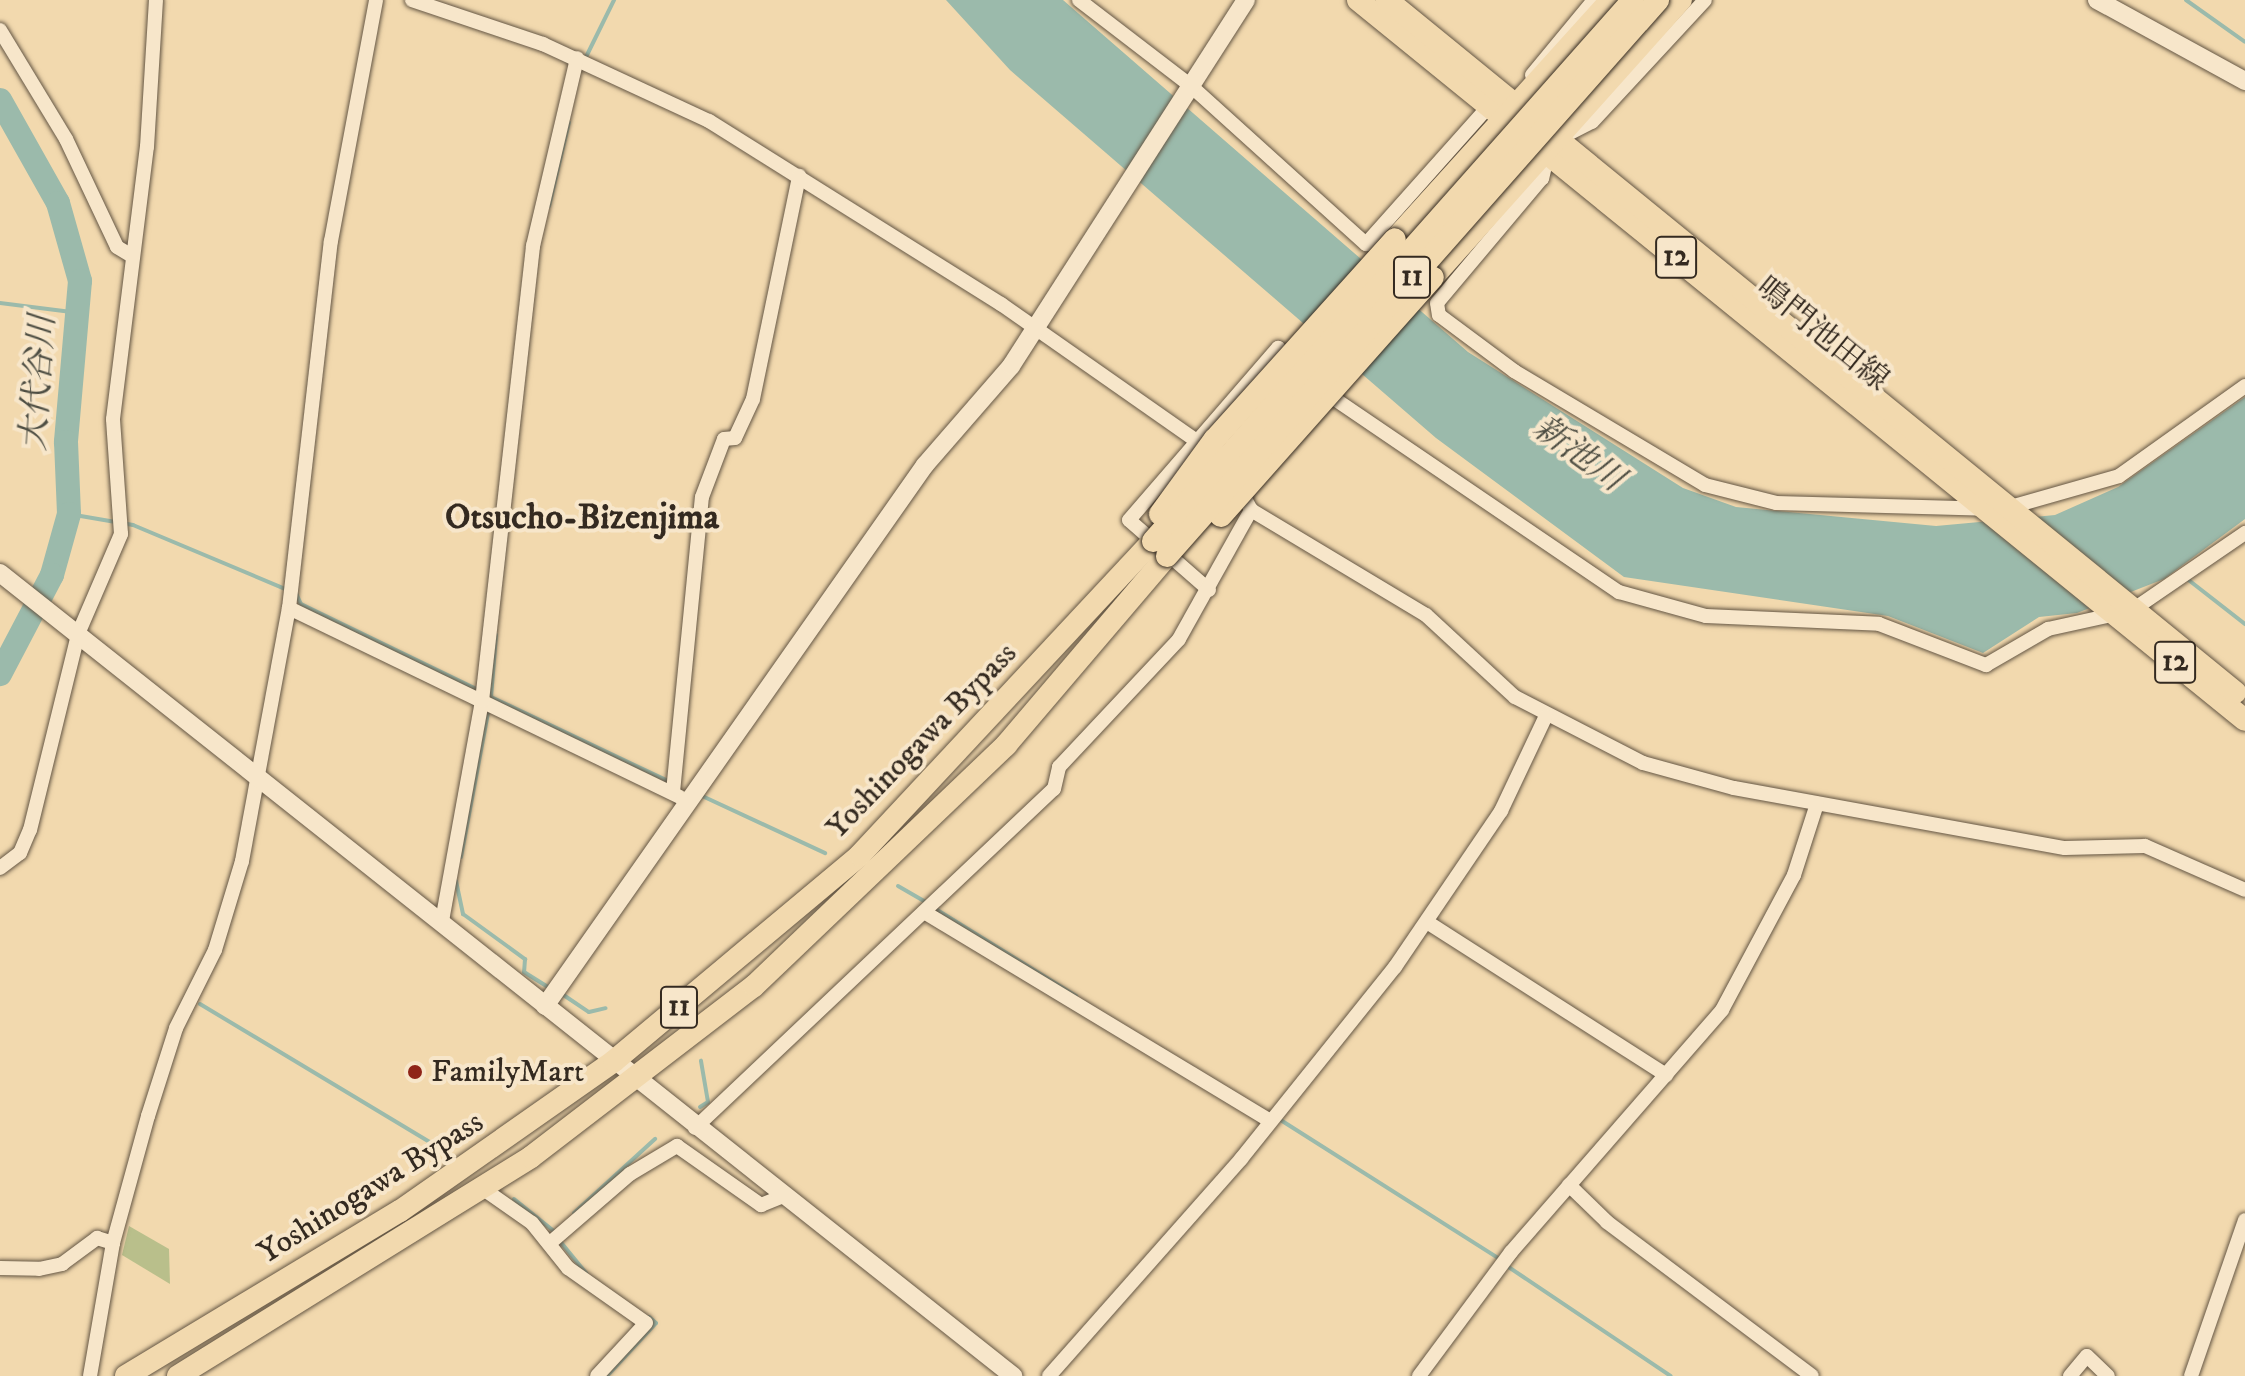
<!DOCTYPE html>
<meta charset="utf-8">
<style>
body{margin:0}
#map{position:relative;width:2245px;height:1376px;overflow:hidden;background:#f2d9ae;font-family:"IM FELL DW Pica","Noto Serif JP",serif}
div>[style]{position:absolute}
.green>*{inset:0;background:#b9bf8b}
.water>*{inset:0;background:#9bbaab}
.stream>*{height:4px;margin:-2px;padding:0 2px;transform-origin:2px;border-radius:2px;background:#9bbaab}
.river>*{height:24px;margin:-12px;padding:0 12px;transform-origin:12px;border-radius:12px;background:#9bbaab}
.roads{filter:drop-shadow(0 0 2px #645644) drop-shadow(0 0 2px #645644)}
.minor>*{height:14px;margin:-7px;padding:0 7px;transform-origin:7px;border-radius:7px;background:#f7e6ca}
.tertiary>*{height:18px;margin:-9px;padding:0 9px;transform-origin:9px;border-radius:9px;background:#f7e6ca}
.primary>*{height:22px;margin:-11px;padding:0 11px;transform-origin:11px;border-radius:11px;background:#f2d9ae}
.trunk>*{height:22px;margin:-11px;padding:0 11px;transform-origin:11px;border-radius:11px;background:#f2d9ae}
.bridges{filter:drop-shadow(0 0 2px #342a20) drop-shadow(0 0 2px #342a20)}
.trunk-bridge>*{height:22px;margin:-11px;padding:0 11px;transform-origin:11px;border-radius:11px;background:#f2d9ae}
.dots>*{width:22px;height:22px;translate:-50% -50%;box-sizing:border-box;border:4px solid #f7e6ca;border-radius:50%}
span{translate:-50% -50%;white-space:nowrap;text-align:center;line-height:1.15;-webkit-text-stroke:8px #f7e6ca;paint-order:stroke}
.shield-label span{padding:2px 6px;background:#f7e6ca;border:2px solid;border-radius:6px;-webkit-text-stroke-width:0}
.shield-label{font-size:30px;color:#342a20;font-weight:700}
.street-label{font-size:32px;color:#342a20}
.poi-label{font-size:32px;color:#342a20}
.left{translate:0 -50%;text-align:left}
.water-label{font-size:34px;color:#4e4e43;font-style:italic}
.quarter-label{font-size:36px;color:#342a20;font-weight:700}
</style>
<div id="map">
<div class="green">
<div style="clip-path:polygon(129px 1226px,169px 1249px,170px 1284px,122px 1255px)"></div>
</div>
<div class="water">
<div style="clip-path:polygon(946px 0,1063px 0,1468px 352px,1683px 488px,1736px 507px,1936px 526px,2055px 515px,2118px 487px,2245px 397px,2245px 519px,2164px 579px,2077px 613px,2039px 617px,1983px 653px,1888px 616px,1624px 577px,1436px 438px,1010px 70px)"></div>
</div>
<div class="stream">
<div style="left:2186px;top:0;width:72px;rotate:35.4deg"></div>
<div style="left:585px;top:59px;width:66px;rotate:-63.8deg"></div>
<div style="left:549px;top:206px;width:86px;rotate:-76.6deg"></div>
<div style="left:0;top:303px;width:80px;rotate:7.2deg"></div>
<div style="left:69px;top:514px;width:65px;rotate:9.8deg"></div>
<div style="left:133px;top:525px;width:168px;rotate:22.8deg"></div>
<div style="left:2186px;top:578px;width:75px;rotate:37.9deg"></div>
<div style="left:296px;top:593px;width:12px;rotate:66deg"></div>
<div style="left:301px;top:604px;width:199px;rotate:25.9deg"></div>
<div style="left:496px;top:635px;width:62px;rotate:94.6deg"></div>
<div style="left:491px;top:697px;width:198px;rotate:25.4deg"></div>
<div style="left:700px;top:795px;width:138px;rotate:24.9deg"></div>
<div style="left:461px;top:857px;width:152px;rotate:-79.4deg"></div>
<div style="left:456px;top:881px;width:34px;rotate:78deg"></div>
<div style="left:463px;top:914px;width:77px;rotate:36deg"></div>
<div style="left:525px;top:959px;width:13px;rotate:94deg"></div>
<div style="left:524px;top:972px;width:32px;rotate:32deg"></div>
<div style="left:898px;top:886px;width:34px;rotate:30deg"></div>
<div style="left:934px;top:908px;width:167px;rotate:31.8deg"></div>
<div style="left:562px;top:994px;width:32px;rotate:34deg"></div>
<div style="left:589px;top:1012px;width:17px;rotate:-13deg"></div>
<div style="left:200px;top:1004px;width:281px;rotate:31deg"></div>
<div style="left:700px;top:1107px;width:9px;rotate:-32deg"></div>
<div style="left:708px;top:1102px;width:42px;rotate:-99.7deg"></div>
<div style="left:1279px;top:1119px;width:263px;rotate:32.4deg"></div>
<div style="left:514px;top:1199px;width:53px;rotate:38.8deg"></div>
<div style="left:574px;top:1213px;width:110px;rotate:-42.4deg"></div>
<div style="left:559px;top:1240px;width:43px;rotate:50.7deg"></div>
<div style="left:1507px;top:1266px;width:197px;rotate:33.9deg"></div>
<div style="left:607px;top:1376px;width:72px;rotate:-47.2deg"></div>
<div style="left:656px;top:1323px;width:9px;rotate:-139deg"></div>
</div>
<div class="river">
<div style="left:0;top:100px;width:118px;rotate:60.6deg"></div>
<div style="left:58px;top:203px;width:81px;rotate:74.2deg"></div>
<div style="left:80px;top:281px;width:162px;rotate:95deg"></div>
<div style="left:66px;top:442px;width:72px;rotate:87.6deg"></div>
<div style="left:69px;top:514px;width:63px;rotate:105.6deg"></div>
<div style="left:52px;top:575px;width:112px;rotate:117.7deg"></div>
</div>
<div class="roads">
<div class="minor">
<div style="left:412px;top:0;width:138px;rotate:18.6deg"></div>
<div style="left:543px;top:44px;width:183px;rotate:24.9deg"></div>
<div style="left:709px;top:121px;width:345px;rotate:32.1deg"></div>
<div style="left:1001px;top:304px;width:258px;rotate:35deg"></div>
<div style="left:1079px;top:0;width:141px;rotate:37.5deg"></div>
<div style="left:1191px;top:86px;width:236px;rotate:42.1deg"></div>
<div style="left:1366px;top:244px;width:183px;rotate:-48.3deg"></div>
<div style="left:0;top:30px;width:127px;rotate:58.8deg"></div>
<div style="left:66px;top:139px;width:119px;rotate:64.7deg"></div>
<div style="left:117px;top:247px;width:17px;rotate:31deg"></div>
<div style="left:1532px;top:75px;width:97px;rotate:-50.4deg"></div>
<div style="left:1566px;top:135px;width:29px;rotate:-27deg"></div>
<div style="left:1592px;top:122px;width:166px;rotate:-47.2deg"></div>
<div style="left:1548px;top:153px;width:26px;rotate:103deg"></div>
<div style="left:1542px;top:178px;width:163px;rotate:130deg"></div>
<div style="left:1437px;top:303px;width:12px;rotate:81deg"></div>
<div style="left:1439px;top:315px;width:94px;rotate:36.7deg"></div>
<div style="left:1514px;top:371px;width:222px;rotate:30.8deg"></div>
<div style="left:1705px;top:485px;width:73px;rotate:14.2deg"></div>
<div style="left:1776px;top:503px;width:210px;rotate:1.6deg"></div>
<div style="left:1323px;top:391px;width:358px;rotate:34.2deg"></div>
<div style="left:1619px;top:592px;width:90px;rotate:15.4deg"></div>
<div style="left:1706px;top:616px;width:173px;rotate:2.6deg"></div>
<div style="left:1879px;top:624px;width:115px;rotate:21deg"></div>
<div style="left:1986px;top:665px;width:72px;rotate:-30.1deg"></div>
<div style="left:2048px;top:629px;width:70px;rotate:-12.4deg"></div>
<div style="left:1239px;top:488px;width:25px;rotate:61deg"></div>
<div style="left:1251px;top:510px;width:204px;rotate:31deg"></div>
<div style="left:1426px;top:615px;width:121px;rotate:42.7deg"></div>
<div style="left:1515px;top:697px;width:144px;rotate:27.3deg"></div>
<div style="left:1643px;top:763px;width:94px;rotate:15.4deg"></div>
<div style="left:1734px;top:788px;width:336px;rotate:10.3deg"></div>
<div style="left:2065px;top:848px;width:80px;rotate:-1.4deg"></div>
<div style="left:2145px;top:846px;width:109px;rotate:23.7deg"></div>
<div style="left:2007px;top:508px;width:116px;rotate:-15.9deg"></div>
<div style="left:2119px;top:476px;width:155px;rotate:-35.5deg"></div>
<div style="left:1209px;top:590px;width:106px;rotate:-138.8deg"></div>
<div style="left:1129px;top:520px;width:228px;rotate:-49.1deg"></div>
<div style="left:1278px;top:348px;width:21px;rotate:45deg"></div>
<div style="left:289px;top:608px;width:434px;rotate:25.8deg"></div>
<div style="left:2134px;top:609px;width:135px;rotate:-34.4deg"></div>
<div style="left:673px;top:792px;width:296px;rotate:-84.4deg"></div>
<div style="left:702px;top:497px;width:62px;rotate:-69.2deg"></div>
<div style="left:724px;top:439px;width:11px;rotate:-5deg"></div>
<div style="left:735px;top:438px;width:43px;rotate:-65.2deg"></div>
<div style="left:753px;top:399px;width:228px;rotate:-78.3deg"></div>
<div style="left:0;top:868px;width:25px;rotate:-37deg"></div>
<div style="left:20px;top:853px;width:25px;rotate:-67deg"></div>
<div style="left:30px;top:830px;width:202px;rotate:-76.2deg"></div>
<div style="left:78px;top:634px;width:109px;rotate:-66.7deg"></div>
<div style="left:121px;top:534px;width:115px;rotate:-94deg"></div>
<div style="left:113px;top:419px;width:274px;rotate:-82.9deg"></div>
<div style="left:147px;top:147px;width:147px;rotate:-86.5deg"></div>
<div style="left:924px;top:912px;width:404px;rotate:31.1deg"></div>
<div style="left:442px;top:921px;width:224px;rotate:-79.7deg"></div>
<div style="left:482px;top:701px;width:458px;rotate:-83.6deg"></div>
<div style="left:533px;top:246px;width:193px;rotate:-76.8deg"></div>
<div style="left:1427px;top:922px;width:284px;rotate:32.6deg"></div>
<div style="left:695px;top:1128px;width:494px;rotate:-43.4deg"></div>
<div style="left:1054px;top:789px;width:23px;rotate:-77deg"></div>
<div style="left:1059px;top:767px;width:175px;rotate:-46.8deg"></div>
<div style="left:1179px;top:639px;width:148px;rotate:-60.8deg"></div>
<div style="left:1569px;top:1185px;width:53px;rotate:44.2deg"></div>
<div style="left:1607px;top:1222px;width:256px;rotate:36.9deg"></div>
<div style="left:482px;top:1188px;width:61px;rotate:35deg"></div>
<div style="left:532px;top:1223px;width:58px;rotate:51.3deg"></div>
<div style="left:568px;top:1268px;width:95px;rotate:35.2deg"></div>
<div style="left:646px;top:1323px;width:72px;rotate:132.8deg"></div>
<div style="left:550px;top:1243px;width:106px;rotate:-40.8deg"></div>
<div style="left:630px;top:1174px;width:55px;rotate:-30.8deg"></div>
<div style="left:677px;top:1146px;width:103px;rotate:35.1deg"></div>
<div style="left:761px;top:1205px;width:22px;rotate:-22deg"></div>
<div style="left:0;top:1268px;width:39px;rotate:1deg"></div>
<div style="left:39px;top:1269px;width:24px;rotate:-12deg"></div>
<div style="left:62px;top:1264px;width:44px;rotate:-36.6deg"></div>
<div style="left:97px;top:1238px;width:17px;rotate:17deg"></div>
<div style="left:90px;top:1376px;width:135px;rotate:-80.2deg"></div>
<div style="left:113px;top:1243px;width:132px;rotate:-74.6deg"></div>
<div style="left:148px;top:1116px;width:92px;rotate:-72.3deg"></div>
<div style="left:176px;top:1028px;width:87px;rotate:-63.4deg"></div>
<div style="left:215px;top:950px;width:93px;rotate:-73.1deg"></div>
<div style="left:242px;top:861px;width:257px;rotate:-79.5deg"></div>
<div style="left:289px;top:608px;width:369px;rotate:-83.5deg"></div>
<div style="left:331px;top:241px;width:245px;rotate:-79.4deg"></div>
<div style="left:1049px;top:1376px;width:290px;rotate:-48.5deg"></div>
<div style="left:1241px;top:1159px;width:246px;rotate:-51.3deg"></div>
<div style="left:1395px;top:967px;width:189px;rotate:-55.8deg"></div>
<div style="left:1501px;top:811px;width:105px;rotate:-64.7deg"></div>
<div style="left:1419px;top:1376px;width:154px;rotate:-53.4deg"></div>
<div style="left:1511px;top:1252px;width:321px;rotate:-48.9deg"></div>
<div style="left:1722px;top:1010px;width:153px;rotate:-61.9deg"></div>
<div style="left:1794px;top:875px;width:75px;rotate:-72.1deg"></div>
<div style="left:2070px;top:1376px;width:26px;rotate:-50deg"></div>
<div style="left:2087px;top:1356px;width:29px;rotate:44deg"></div>
<div style="left:2191px;top:1376px;width:165px;rotate:-70.9deg"></div>
</div>
<div class="tertiary">
<div style="left:2097px;top:0;width:169px;rotate:28.7deg"></div>
<div style="left:0;top:573px;width:1293px;rotate:38.4deg"></div>
<div style="left:545px;top:1006px;width:661px;rotate:-54.92deg"></div>
<div style="left:925px;top:465px;width:131px;rotate:-49deg"></div>
<div style="left:1011px;top:366px;width:435px;rotate:-57.3deg"></div>
</div>
<div class="primary">
<div style="left:1358px;top:0;width:1142px;rotate:39.07deg"></div>
<div style="left:1387px;top:0;width:1095px;rotate:39.22deg"></div>
</div>
<div class="trunk">
<div style="left:1395px;top:239px;width:322px;rotate:-47.9deg"></div>
<div style="left:1433px;top:277px;width:372px;rotate:-48.2deg"></div>
<div style="left:126px;top:1376px;width:320px;rotate:-31.1deg"></div>
<div style="left:400px;top:1211px;width:261px;rotate:-35deg"></div>
<div style="left:614px;top:1061px;width:321px;rotate:-39.9deg"></div>
<div style="left:860px;top:855px;width:429px;rotate:-47deg"></div>
<div style="left:178px;top:1376px;width:415px;rotate:-31.8deg"></div>
<div style="left:531px;top:1157px;width:281px;rotate:-37.5deg"></div>
<div style="left:754px;top:986px;width:349px;rotate:-43.7deg"></div>
<div style="left:1006px;top:745px;width:248px;rotate:-49.6deg"></div>
</div>
</div>
<div class="bridges">
<div class="trunk-bridge">
<div style="left:1160px;top:514px;width:92px;rotate:-53.9deg"></div>
<div style="left:1214px;top:440px;width:270px;rotate:-48deg"></div>
<div style="left:1221px;top:516px;width:319px;rotate:-48.4deg"></div>
<div style="left:1153px;top:541px;width:723px;rotate:-48.42deg"></div>
<div style="left:1167px;top:556px;width:742px;rotate:-48.55deg"></div>
</div>
</div>
<div class="dots">
<div style="left:415px;top:1072px;background:#8f2418"></div>
</div>
<div class="shield-label">
<span style="left:1676px;top:257px">12</span>
<span style="left:1412px;top:277px">11</span>
<span style="left:2175px;top:662px">12</span>
<span style="left:679px;top:1007px">11</span>
</div>
<div class="street-label">
<span style="left:1822px;top:335px;rotate:39deg">鳴門池田線</span>
<span style="left:922px;top:741px;rotate:-46deg">Yoshinogawa Bypass</span>
<span style="left:371px;top:1188px;rotate:-32deg">Yoshinogawa Bypass</span>
</div>
<div class="poi-label">
<span class="left" style="left:431px;top:1072px">FamilyMart</span>
</div>
<div class="water-label">
<span style="left:39px;top:383px;rotate:-86deg">大代谷川</span>
<span style="left:1578px;top:454px;rotate:36deg">新池川</span>
</div>
<div class="quarter-label">
<span style="left:582px;top:518px">Otsucho-Bizenjima</span>
</div>
</div>
